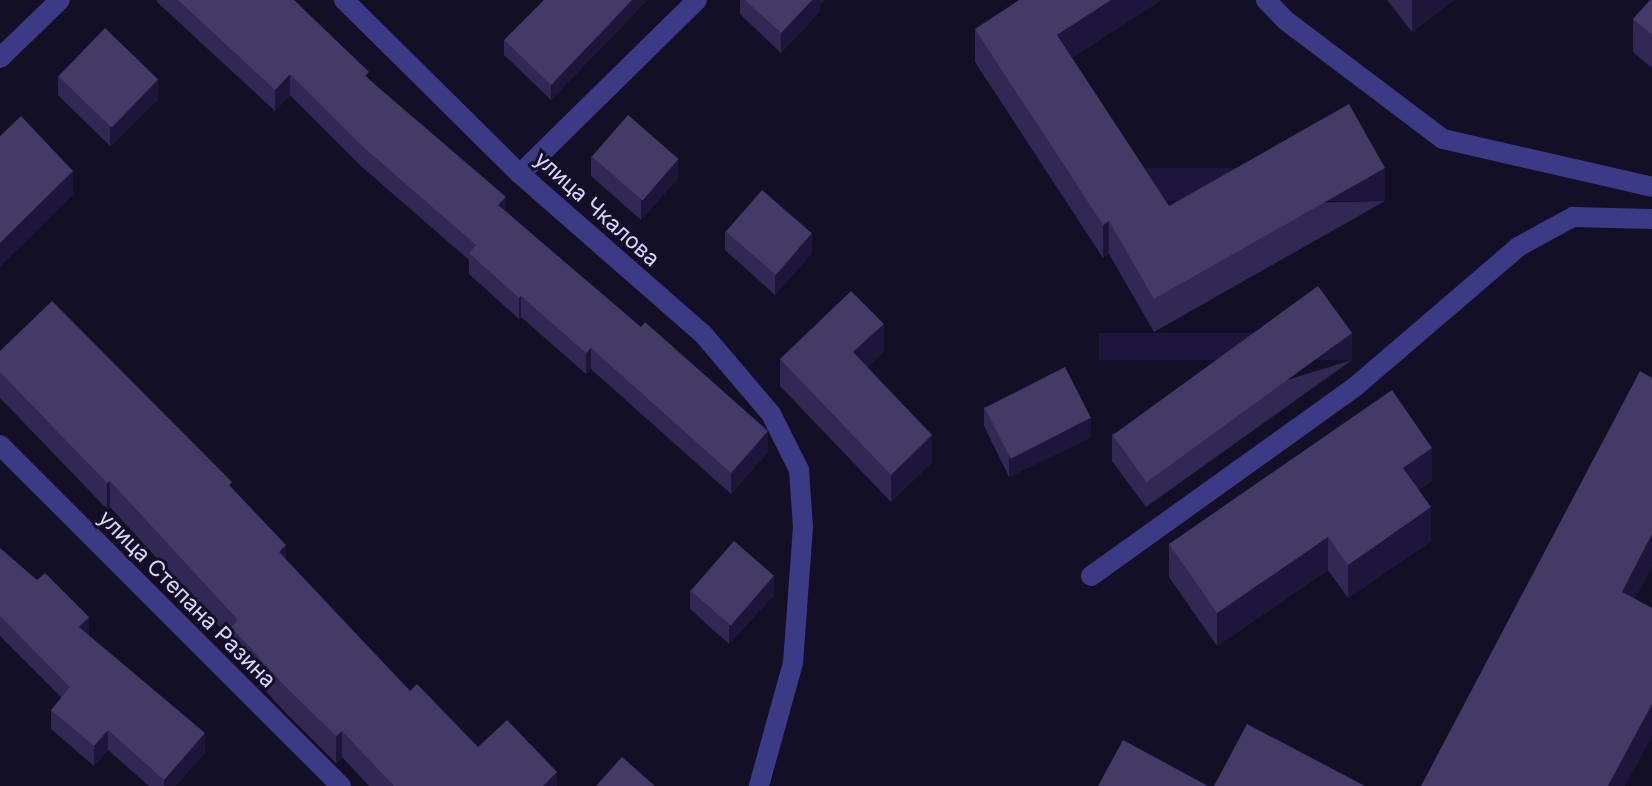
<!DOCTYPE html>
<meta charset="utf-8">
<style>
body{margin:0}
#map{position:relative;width:1652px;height:786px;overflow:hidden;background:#130f26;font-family:Inter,sans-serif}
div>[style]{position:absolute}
.minor>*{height:20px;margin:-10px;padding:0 10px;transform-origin:10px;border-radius:10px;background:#3d3a85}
.wall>*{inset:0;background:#312854}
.shaded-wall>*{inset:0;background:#1d163a;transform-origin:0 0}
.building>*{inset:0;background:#433a66;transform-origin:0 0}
span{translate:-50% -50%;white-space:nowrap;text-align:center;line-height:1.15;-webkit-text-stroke:6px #130f26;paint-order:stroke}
.street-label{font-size:22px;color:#d9d4ff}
</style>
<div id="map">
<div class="minor">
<div style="left:344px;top:0;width:247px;rotate:44.7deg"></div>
<div style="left:520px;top:174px;width:243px;rotate:41.2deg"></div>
<div style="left:703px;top:334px;width:105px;rotate:49.6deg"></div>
<div style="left:771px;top:414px;width:63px;rotate:63.4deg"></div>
<div style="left:799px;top:470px;width:57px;rotate:86deg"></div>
<div style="left:803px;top:527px;width:136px;rotate:94.2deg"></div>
<div style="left:793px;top:663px;width:128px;rotate:105.5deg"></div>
<div style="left:1266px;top:0;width:28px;rotate:46deg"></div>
<div style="left:1285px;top:20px;width:198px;rotate:37deg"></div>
<div style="left:1443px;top:139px;width:214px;rotate:12.9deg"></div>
<div style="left:0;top:58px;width:83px;rotate:-44deg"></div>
<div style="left:520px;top:174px;width:248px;rotate:-44.5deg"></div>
<div style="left:0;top:445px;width:482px;rotate:45deg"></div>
<div style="left:1091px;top:576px;width:326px;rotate:-35.6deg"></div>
<div style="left:1356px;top:386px;width:213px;rotate:-40.6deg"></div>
<div style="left:1518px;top:247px;width:63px;rotate:-28.6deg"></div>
<div style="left:1573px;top:217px;width:79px;rotate:1.5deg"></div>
</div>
<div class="wall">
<div style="clip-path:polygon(157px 0,294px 0,369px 79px,506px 211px,768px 452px,731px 494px,591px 369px,586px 374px,521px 317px,519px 319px,469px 274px,469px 260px,361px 166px,290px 95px,275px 111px,157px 2px)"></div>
<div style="clip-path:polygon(647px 0,551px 100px,504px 55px,504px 40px)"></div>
<div style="clip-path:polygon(740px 0,824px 0,820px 4px,820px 11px,781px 53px,740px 14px)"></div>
<div style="clip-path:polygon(1387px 0,1454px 0,1412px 32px)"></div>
<div style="clip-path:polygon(1652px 0,1652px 68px,1633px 52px,1633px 19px)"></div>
<div style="clip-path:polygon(975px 29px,1072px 58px,1169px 206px,1385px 201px,1154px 332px,1109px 254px,1103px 258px,975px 62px)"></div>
<div style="clip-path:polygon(58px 76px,158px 99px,110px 146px,58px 95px)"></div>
<div style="clip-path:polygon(591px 156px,678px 178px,641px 220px,591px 176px)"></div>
<div style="clip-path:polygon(725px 231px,812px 253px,775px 295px,725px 250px)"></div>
<div style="clip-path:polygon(0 351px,232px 488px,286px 560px,410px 691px,478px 747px,557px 786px,369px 786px,342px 757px,336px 763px,284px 711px,231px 653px,231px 639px,110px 507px,107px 509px,0 398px)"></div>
<div style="clip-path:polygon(884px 351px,867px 367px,932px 462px,891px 502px,780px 386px,780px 359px)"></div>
<div style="clip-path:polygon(1352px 360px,1146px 507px,1112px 461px,1112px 434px)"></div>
<div style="clip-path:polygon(984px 407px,1091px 437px,1009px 477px,984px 426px)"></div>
<div style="clip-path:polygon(1432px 481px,1419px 490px,1431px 541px,1348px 598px,1328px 570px,1217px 646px,1169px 577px,1169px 544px)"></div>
<div style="clip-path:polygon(0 548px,205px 753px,175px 786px,149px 786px,108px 750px,94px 766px,51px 729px,51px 710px,62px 698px,0 636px)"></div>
<div style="clip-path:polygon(690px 590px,774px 595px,729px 644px,690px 609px)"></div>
</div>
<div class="shaded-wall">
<div style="clip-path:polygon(632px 0,647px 0,551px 100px,551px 85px)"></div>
<div style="clip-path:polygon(812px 0,824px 0,820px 4px,820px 11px,781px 53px,781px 33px)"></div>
<div style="clip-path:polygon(1111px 0,1162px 0,1057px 68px,1057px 35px)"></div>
<div style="clip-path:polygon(1412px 0,1454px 0,1412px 32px)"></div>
<div style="clip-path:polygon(290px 74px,290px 95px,275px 111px,275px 90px)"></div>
<div style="clip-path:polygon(158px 80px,158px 99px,110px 146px,110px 127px)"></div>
<div style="clip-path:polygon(678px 159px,678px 178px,641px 220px,641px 201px)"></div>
<div style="left:1385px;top:168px;width:33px;height:266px;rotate:90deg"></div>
<div style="clip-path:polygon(73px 171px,73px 195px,0 267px,0 243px)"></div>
<div style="clip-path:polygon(506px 197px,506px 218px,498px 205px)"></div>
<div style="clip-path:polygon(1109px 221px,1109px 254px,1103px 258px,1103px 225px)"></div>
<div style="clip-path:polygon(812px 233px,812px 253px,775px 295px,775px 276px)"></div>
<div style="clip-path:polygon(521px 296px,521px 317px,519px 319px,519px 298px)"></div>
<div style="clip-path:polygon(884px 324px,884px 351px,853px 380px,853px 352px)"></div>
<div style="left:1352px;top:333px;width:27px;height:253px;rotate:90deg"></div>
<div style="clip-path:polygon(591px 348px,591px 369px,586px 374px,586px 353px)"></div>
<div style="clip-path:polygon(1091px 418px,1091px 437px,1009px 477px,1009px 457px)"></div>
<div style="clip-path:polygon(768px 431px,768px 452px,731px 494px,731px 473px)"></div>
<div style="clip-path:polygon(932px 435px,932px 462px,891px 502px,891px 475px)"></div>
<div style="clip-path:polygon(1432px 448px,1432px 481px,1403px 501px,1403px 468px)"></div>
<div style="clip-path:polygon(110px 481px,110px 507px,107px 509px,107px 483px)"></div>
<div style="clip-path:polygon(1431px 507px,1431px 541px,1348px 598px,1348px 565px)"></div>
<div style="clip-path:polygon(1652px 534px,1652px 566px,1622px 624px,1622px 592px)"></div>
<div style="clip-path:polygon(1328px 537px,1328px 570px,1217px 646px,1217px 613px)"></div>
<div style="clip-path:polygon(286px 545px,286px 572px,279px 552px)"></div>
<div style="clip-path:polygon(774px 576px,774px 595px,729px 644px,729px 625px)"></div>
<div style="clip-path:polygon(89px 617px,89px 636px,79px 627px)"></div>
<div style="clip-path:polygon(1652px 704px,1652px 736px,1625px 786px,1608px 786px)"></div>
<div style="clip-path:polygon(108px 730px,108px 750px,94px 766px,94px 746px)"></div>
<div style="clip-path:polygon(342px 731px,342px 757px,336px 763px,336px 736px)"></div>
<div style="clip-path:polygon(205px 733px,205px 753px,175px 786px,164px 786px,164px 780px)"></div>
<div style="clip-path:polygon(557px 772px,557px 786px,543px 786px)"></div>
</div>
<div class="building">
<div style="clip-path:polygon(178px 0,294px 0,369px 72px,365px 76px,506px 197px,498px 205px,641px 327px,645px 322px,768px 431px,731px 473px,591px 348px,586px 353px,521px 296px,519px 298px,469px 253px,476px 245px,361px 145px,290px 74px,275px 90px)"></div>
<div style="clip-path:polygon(544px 0,632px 0,551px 85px,504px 40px)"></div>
<div style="clip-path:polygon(745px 0,812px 0,781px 33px)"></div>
<div style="clip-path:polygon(1019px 0,1111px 0,1057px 35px,1169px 206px,1349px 104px,1385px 168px,1154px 299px,1109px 221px,1103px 225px,975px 29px)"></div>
<div style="clip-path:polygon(1650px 0,1652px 0,1652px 35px,1633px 19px)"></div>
<div style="left:105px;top:28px;width:74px;height:67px;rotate:44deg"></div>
<div style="left:628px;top:115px;width:67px;height:55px;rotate:41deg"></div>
<div style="clip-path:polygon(21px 116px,73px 171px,0 243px,0 136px)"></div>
<div style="left:762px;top:190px;width:66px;height:55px;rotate:41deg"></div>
<div style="left:1318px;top:286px;width:58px;height:254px;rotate:54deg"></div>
<div style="clip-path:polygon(851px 291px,884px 324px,853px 352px,932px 435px,891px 475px,780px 359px)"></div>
<div style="clip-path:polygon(52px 301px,232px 482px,229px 485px,286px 545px,279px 552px,410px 691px,417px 684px,478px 747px,507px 720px,557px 772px,543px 786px,394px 786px,342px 731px,336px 736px,284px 685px,231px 627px,238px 620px,110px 481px,107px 483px,0 372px,0 351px)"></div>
<div style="left:1065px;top:367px;width:57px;height:90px;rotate:63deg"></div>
<div style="clip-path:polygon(1640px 371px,1652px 378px,1652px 534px,1622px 592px,1652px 608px,1652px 704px,1608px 786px,1421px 786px)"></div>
<div style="clip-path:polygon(1392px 390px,1432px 448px,1403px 468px,1431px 507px,1348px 565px,1328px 537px,1217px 613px,1169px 544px)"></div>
<div style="left:734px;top:541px;width:53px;height:66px;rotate:41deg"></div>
<div style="clip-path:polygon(0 548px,37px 580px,45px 573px,89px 617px,79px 627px,205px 733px,164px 780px,108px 730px,94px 746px,51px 710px,70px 687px,0 616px)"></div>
<div style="clip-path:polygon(1247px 724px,1365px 786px,1214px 786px)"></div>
<div style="clip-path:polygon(1123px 740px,1208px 786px,1098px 786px)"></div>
<div style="clip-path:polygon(622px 757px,655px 786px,596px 786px)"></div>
</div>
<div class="street-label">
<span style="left:597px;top:209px;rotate:42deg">улица Чкалова</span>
<span style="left:187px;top:599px;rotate:45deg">улица Степана Разина</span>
</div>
</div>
